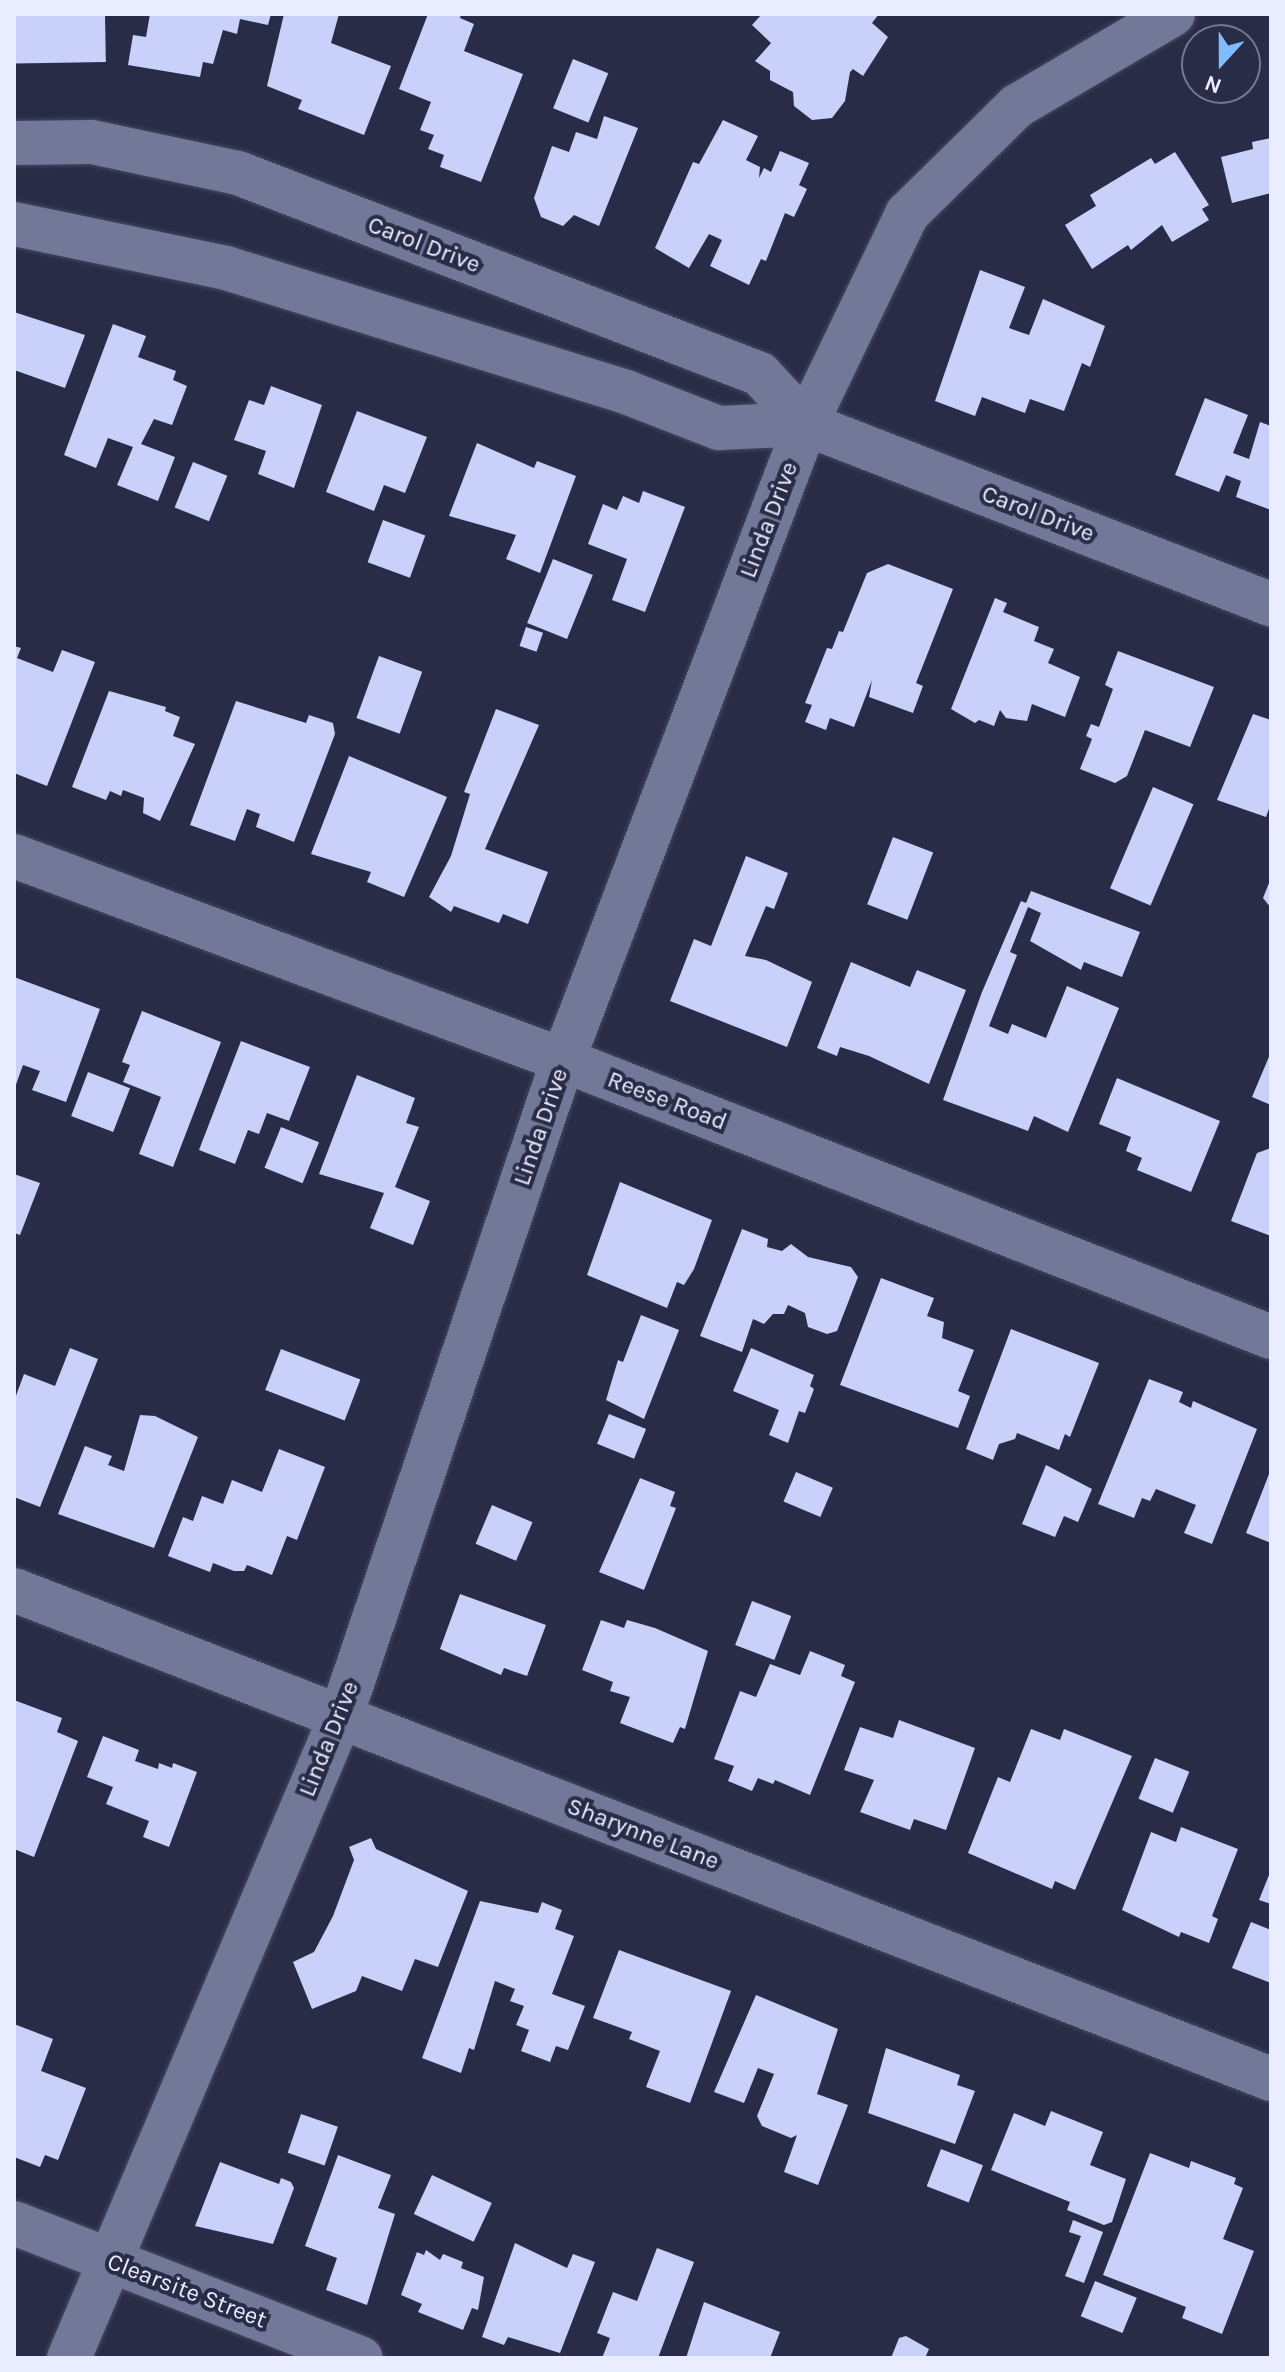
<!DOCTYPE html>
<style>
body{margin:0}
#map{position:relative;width:1285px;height:2372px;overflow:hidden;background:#282c47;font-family:Karla,sans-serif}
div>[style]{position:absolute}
.building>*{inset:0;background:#c9d1fa;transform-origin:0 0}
.roads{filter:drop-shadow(0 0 2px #45485f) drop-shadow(0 0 2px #45485f)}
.minor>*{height:44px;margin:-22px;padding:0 22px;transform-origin:22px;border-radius:22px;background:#727897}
span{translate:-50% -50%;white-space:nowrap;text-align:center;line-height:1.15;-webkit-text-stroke:8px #282c47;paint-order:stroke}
.street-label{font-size:24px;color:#e9edff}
.frame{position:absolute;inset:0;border:16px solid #e9edff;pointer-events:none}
.north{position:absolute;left:1181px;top:24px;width:80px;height:80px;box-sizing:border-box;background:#282c47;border:2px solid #757991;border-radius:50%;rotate:201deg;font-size:22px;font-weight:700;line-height:32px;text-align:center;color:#e9edff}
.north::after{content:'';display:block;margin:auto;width:28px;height:36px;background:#81bdfa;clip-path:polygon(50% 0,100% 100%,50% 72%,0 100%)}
</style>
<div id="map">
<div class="building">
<div style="left:105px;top:14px;width:48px;height:91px;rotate:89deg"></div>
<div style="clip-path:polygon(150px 14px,271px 14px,268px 25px,240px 19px,237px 34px,223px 30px,213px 64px,203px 62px,200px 77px,128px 65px,133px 35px,146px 37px)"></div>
<div style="clip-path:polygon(284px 14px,339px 14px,331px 43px,391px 66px,364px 135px,298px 109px,302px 100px,267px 86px)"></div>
<div style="clip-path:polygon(428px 14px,461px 14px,460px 18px,474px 24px,464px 51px,523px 74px,481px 182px,440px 167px,444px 155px,428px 149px,434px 135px,420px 130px,431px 102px,399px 89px)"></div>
<div style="clip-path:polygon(762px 14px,879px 14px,872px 23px,888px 37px,863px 76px,853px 69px,850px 72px,845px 101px,832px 118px,812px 120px,794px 106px,793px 92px,770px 80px,770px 71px,755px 61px,771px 43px,752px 25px)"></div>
<div style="left:573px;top:59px;width:38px;height:53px;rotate:22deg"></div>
<div style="clip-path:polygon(604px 116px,638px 128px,599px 226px,574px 215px,563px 226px,541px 217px,534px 198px,552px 146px,569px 152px,576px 132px,597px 139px)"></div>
<div style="clip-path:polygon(723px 120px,758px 136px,746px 160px,760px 167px,759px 178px,764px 168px,771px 172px,780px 151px,809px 163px,799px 185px,807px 189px,794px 217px,785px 213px,766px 261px,761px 259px,749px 285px,710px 266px,722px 240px,709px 234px,689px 268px,655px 248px,693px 162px,699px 164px)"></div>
<div style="clip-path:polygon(1271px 138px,1271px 193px,1232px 203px,1221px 157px,1253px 149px,1252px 142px)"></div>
<div style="clip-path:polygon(1175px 152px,1209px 205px,1202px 209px,1209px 220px,1172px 242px,1162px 225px,1131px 250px,1128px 245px,1092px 269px,1065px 225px,1096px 206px,1090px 195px,1151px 158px,1155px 164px)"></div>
<div style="clip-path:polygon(980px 270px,1025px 287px,1009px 328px,1029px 335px,1043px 299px,1105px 326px,1090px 367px,1082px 363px,1064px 411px,1030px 399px,1025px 413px,982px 397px,975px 416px,935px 401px)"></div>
<div style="clip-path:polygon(14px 312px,85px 335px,65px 388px,14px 370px)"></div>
<div style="clip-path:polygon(113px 324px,146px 336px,138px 357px,176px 371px,173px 380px,187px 386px,172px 425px,154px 419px,141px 444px,175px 457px,158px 501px,117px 485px,133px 447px,108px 438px,96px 468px,64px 455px)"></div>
<div style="clip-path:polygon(271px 386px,322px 405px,294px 488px,258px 474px,266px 451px,234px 440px,249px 400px,264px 405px)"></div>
<div style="clip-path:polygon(1205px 398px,1248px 415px,1233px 453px,1249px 459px,1260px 422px,1271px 426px,1271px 510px,1236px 497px,1241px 481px,1226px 475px,1219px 492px,1175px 475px)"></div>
<div style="clip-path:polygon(357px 411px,427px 437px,405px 493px,384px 485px,374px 511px,326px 492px)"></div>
<div style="clip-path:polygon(477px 443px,534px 468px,537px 461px,576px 476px,540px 573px,506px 559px,516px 535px,449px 516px)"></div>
<div style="left:193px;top:462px;width:37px;height:49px;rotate:22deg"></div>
<div style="clip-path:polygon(643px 491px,685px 507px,645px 612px,612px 600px,627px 559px,588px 544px,603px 504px,617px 510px,623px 496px,639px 503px)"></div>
<div style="left:383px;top:520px;width:45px;height:45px;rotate:20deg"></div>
<div style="left:553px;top:559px;width:43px;height:69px;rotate:22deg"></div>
<div style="clip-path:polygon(888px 564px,953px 589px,916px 683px,923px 686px,913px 713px,869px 697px,872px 680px,854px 727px,830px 718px,826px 730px,805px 722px,812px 705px,805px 703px,827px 648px,832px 649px,839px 631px,843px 632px,867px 573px)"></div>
<div style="clip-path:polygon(995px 598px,1007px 603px,1003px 612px,1039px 627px,1034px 641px,1054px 649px,1048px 663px,1080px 677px,1065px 717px,1032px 704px,1027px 721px,1006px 718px,1000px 710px,994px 726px,979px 720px,975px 723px,951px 709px)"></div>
<div style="left:526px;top:627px;width:18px;height:20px;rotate:19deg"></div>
<div style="clip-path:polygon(14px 646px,21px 648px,17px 658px,53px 672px,62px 650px,95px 662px,47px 786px,14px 773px)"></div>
<div style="clip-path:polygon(1118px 651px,1214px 687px,1190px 747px,1145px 730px,1127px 776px,1115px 783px,1080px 769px,1092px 739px,1086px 736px,1091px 724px,1099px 727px,1113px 689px,1105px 685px)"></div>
<div style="left:379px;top:656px;width:46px;height:66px;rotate:20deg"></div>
<div style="clip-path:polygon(109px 691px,166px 707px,165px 711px,180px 717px,173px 736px,195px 744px,160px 821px,143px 813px,144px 798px,123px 790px,121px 796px,110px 791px,106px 800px,72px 787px)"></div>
<div style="clip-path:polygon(236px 701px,306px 723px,309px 715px,333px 723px,335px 734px,294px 842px,256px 827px,260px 814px,247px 809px,235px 841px,190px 825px)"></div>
<div style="clip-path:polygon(496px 709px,539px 725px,485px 849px,548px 872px,528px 924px,503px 914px,499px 923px,454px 906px,451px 912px,429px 897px,451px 856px,470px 794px,464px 792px)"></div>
<div style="clip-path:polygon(1253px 714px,1271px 720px,1271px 803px,1266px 817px,1217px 800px)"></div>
<div style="clip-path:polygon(349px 756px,447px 797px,404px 897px,367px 882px,371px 872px,311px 854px)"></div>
<div style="left:1153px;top:787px;width:44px;height:110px;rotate:23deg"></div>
<div style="left:893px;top:837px;width:43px;height:72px;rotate:21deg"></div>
<div style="clip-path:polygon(746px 856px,788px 873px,774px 909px,766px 906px,745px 956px,766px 960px,812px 982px,787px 1047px,670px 1001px,694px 939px,711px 946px)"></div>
<div style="clip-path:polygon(1271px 878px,1271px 908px,1263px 898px)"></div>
<div style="clip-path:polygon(1031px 891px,1140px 932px,1122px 977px,1084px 962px,1081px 970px,1030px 941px,1041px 913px,1028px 907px,1010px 952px,1017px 955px,989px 1026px,1008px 1034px,1012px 1024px,1046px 1038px,1067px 986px,1119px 1008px,1068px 1132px,1034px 1116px,1028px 1131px,943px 1100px,982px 992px,1021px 901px,1026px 903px)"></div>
<div style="clip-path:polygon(851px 962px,910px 987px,917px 970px,966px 990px,929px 1084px,869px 1056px,840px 1047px,837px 1056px,817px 1048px)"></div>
<div style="clip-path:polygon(14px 977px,100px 1009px,66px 1102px,32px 1090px,40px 1071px,23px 1065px,14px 1090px)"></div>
<div style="clip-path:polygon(142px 1011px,221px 1042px,173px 1167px,139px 1154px,161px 1097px,123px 1082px,130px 1065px,122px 1062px)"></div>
<div style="clip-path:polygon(241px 1041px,310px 1067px,289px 1121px,267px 1113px,259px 1134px,248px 1130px,235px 1164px,199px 1150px)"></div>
<div style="clip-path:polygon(1271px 1052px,1271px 1105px,1252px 1097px)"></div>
<div style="left:88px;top:1072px;width:45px;height:47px;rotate:21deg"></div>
<div style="clip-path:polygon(357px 1075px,415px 1098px,406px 1123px,419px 1127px,395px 1187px,430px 1201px,413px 1245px,370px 1228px,384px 1193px,319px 1174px)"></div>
<div style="clip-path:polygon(1117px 1078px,1220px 1121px,1191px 1192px,1137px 1170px,1142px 1158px,1126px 1151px,1131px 1137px,1099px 1124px)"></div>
<div style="left:281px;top:1127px;width:41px;height:44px;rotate:22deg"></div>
<div style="clip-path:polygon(1271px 1148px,1271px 1236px,1231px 1221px,1257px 1153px)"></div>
<div style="clip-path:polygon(14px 1174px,40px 1183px,20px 1235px,14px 1233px)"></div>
<div style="clip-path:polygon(620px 1182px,712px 1220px,694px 1269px,684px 1285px,677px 1282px,667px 1308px,587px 1275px)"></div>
<div style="clip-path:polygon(742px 1229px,768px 1239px,767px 1247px,782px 1251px,791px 1244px,808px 1257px,851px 1267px,858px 1277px,837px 1331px,827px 1334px,808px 1327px,805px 1313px,788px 1305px,784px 1314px,773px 1314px,764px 1324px,753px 1319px,742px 1352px,700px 1336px)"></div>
<div style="clip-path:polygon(881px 1278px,934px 1298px,927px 1316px,944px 1322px,942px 1338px,974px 1350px,958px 1391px,970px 1396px,958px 1428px,840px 1385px)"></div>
<div style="clip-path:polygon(641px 1315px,679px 1330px,644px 1419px,606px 1400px,618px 1360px,623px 1362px)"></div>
<div style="clip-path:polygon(1011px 1329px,1099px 1363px,1070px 1437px,1065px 1434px,1059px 1450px,1017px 1433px,1015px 1439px,999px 1444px,993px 1460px,966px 1449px)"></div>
<div style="clip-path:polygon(70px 1348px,98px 1359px,40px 1507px,14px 1497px,14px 1401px,24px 1374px,55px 1386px)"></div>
<div style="clip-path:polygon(751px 1348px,814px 1375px,810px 1386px,814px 1389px,805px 1413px,799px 1411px,788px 1443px,769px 1435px,779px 1410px,733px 1391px)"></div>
<div style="left:281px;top:1349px;width:85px;height:44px;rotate:21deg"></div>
<div style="clip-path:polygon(1149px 1379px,1183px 1392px,1179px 1402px,1191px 1408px,1193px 1401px,1257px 1429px,1212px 1544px,1184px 1533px,1196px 1505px,1156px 1489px,1150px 1501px,1142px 1498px,1134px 1518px,1098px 1504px)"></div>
<div style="left:609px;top:1414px;width:40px;height:32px;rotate:22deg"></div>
<div style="clip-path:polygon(140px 1415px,155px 1416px,198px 1437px,154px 1548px,58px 1514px,85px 1446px,112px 1456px,108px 1465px,124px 1471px)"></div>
<div style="clip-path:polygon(279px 1449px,325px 1467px,297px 1540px,287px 1536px,272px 1575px,247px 1565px,244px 1571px,234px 1571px,213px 1563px,210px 1572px,168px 1556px,183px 1517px,193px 1521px,202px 1496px,223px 1504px,232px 1480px,262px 1492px)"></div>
<div style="clip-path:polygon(1046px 1465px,1092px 1489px,1078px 1522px,1064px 1516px,1055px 1537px,1022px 1524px)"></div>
<div style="clip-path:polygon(1271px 1469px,1271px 1543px,1246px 1533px)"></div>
<div style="left:796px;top:1472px;width:40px;height:32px;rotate:23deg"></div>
<div style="clip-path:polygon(640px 1478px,675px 1492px,670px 1506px,676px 1508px,644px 1590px,599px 1572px)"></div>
<div style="left:492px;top:1505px;width:44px;height:42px;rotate:23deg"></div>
<div style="clip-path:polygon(460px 1594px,546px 1625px,527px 1676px,504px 1668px,501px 1675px,440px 1649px)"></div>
<div style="left:752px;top:1601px;width:42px;height:47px;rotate:21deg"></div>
<div style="clip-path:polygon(601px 1620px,624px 1628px,627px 1620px,655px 1628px,708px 1651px,685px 1729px,680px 1727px,673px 1743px,620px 1723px,630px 1697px,610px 1691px,613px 1682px,582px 1670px)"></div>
<div style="clip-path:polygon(810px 1651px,845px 1665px,841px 1676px,855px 1682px,810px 1795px,775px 1780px,773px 1784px,758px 1778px,752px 1791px,728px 1781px,734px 1766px,714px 1759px,740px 1691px,756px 1697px,770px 1664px,800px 1675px)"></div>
<div style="clip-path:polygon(14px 1700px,62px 1718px,57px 1732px,78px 1741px,34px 1857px,14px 1849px)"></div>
<div style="clip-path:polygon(899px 1720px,975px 1748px,946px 1830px,914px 1819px,910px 1830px,860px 1812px,874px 1780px,844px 1770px,860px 1727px,893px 1738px)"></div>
<div style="clip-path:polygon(1031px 1729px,1060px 1740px,1064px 1729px,1132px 1756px,1075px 1890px,1055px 1881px,1052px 1889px,968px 1853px,998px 1777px,1010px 1782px)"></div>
<div style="clip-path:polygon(103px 1736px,139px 1750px,135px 1761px,158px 1769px,159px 1763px,172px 1768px,173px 1763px,197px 1772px,169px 1847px,143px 1837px,149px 1821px,106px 1804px,113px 1787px,87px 1777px)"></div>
<div style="left:1155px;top:1758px;width:37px;height:44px;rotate:22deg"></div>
<div style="clip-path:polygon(1181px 1827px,1238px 1849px,1212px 1916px,1218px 1919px,1209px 1943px,1181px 1932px,1179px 1937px,1122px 1910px,1151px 1832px,1176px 1842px)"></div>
<div style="clip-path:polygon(371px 1838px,376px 1849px,468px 1891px,438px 1967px,415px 1959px,402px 1991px,362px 1976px,356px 1991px,312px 2009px,293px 1962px,314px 1952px,333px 1916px,354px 1860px,349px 1847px)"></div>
<div style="clip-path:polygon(1271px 1870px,1271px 1904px,1259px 1900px)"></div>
<div style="clip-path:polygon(480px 1901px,538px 1913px,542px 1902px,562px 1910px,555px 1929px,574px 1936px,552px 1994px,585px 2006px,568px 2050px,556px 2046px,550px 2062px,521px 2051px,529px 2030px,516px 2025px,524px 2006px,510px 2001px,515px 1989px,495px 1981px,474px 2050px,469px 2048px,461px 2073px,422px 2058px)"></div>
<div style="clip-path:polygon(1251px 1922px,1271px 1930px,1271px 1983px,1232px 1968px)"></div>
<div style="clip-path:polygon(619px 1950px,731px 1991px,690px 2103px,646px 2087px,660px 2051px,629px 2039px,632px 2032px,593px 2018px)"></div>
<div style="clip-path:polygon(756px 1995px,838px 2029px,817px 2094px,848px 2105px,818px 2185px,784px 2172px,797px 2135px,791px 2138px,762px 2126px,757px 2116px,774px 2074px,758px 2068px,744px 2103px,714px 2092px)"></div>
<div style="clip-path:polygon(14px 2024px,53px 2039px,41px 2071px,86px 2088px,58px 2160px,45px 2155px,40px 2167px,14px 2157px)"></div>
<div style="clip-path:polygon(886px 2048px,960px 2075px,957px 2085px,975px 2091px,955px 2144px,868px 2113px)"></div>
<div style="clip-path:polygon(1051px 2111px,1103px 2132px,1090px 2165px,1126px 2179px,1112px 2222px,1104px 2225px,1067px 2210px,1070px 2202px,991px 2170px,1014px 2113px,1045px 2126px)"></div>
<div style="left:301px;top:2114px;width:39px;height:41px;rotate:19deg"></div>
<div style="left:941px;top:2149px;width:45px;height:40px;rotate:21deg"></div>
<div style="clip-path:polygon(1150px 2153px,1189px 2168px,1191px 2161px,1236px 2178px,1234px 2184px,1243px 2188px,1223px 2239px,1254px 2251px,1222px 2334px,1182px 2318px,1186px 2307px,1103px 2275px)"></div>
<div style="clip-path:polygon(338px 2155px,391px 2175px,378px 2208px,395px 2214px,367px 2305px,326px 2290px,337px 2258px,305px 2246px)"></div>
<div style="clip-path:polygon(220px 2162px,279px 2184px,281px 2178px,291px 2182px,294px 2188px,273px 2244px,195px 2226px)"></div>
<div style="left:432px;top:2175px;width:66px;height:43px;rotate:25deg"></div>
<div style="clip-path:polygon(1073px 2220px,1103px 2232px,1084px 2283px,1065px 2276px,1081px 2236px,1069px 2232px)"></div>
<div style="clip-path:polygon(515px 2243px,567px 2268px,573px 2254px,595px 2262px,560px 2353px,508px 2337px,504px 2345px,482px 2337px)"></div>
<div style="clip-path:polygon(657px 2248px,694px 2262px,658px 2358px,602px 2358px,610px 2338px,597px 2333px,613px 2292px,637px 2301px)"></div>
<div style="clip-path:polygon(426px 2250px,440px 2260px,443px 2254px,463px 2262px,461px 2268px,484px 2277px,478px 2310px,472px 2308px,463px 2330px,418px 2312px,422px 2304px,401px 2295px,417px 2252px,424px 2255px)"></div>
<div style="left:1095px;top:2281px;width:45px;height:38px;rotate:22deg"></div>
<div style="clip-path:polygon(704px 2302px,780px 2332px,770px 2358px,686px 2358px)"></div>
<div style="clip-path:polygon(906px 2336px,929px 2349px,925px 2358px,891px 2358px,899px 2338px)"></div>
</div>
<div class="roads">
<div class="minor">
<div style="left:14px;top:143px;width:78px;rotate:-0.7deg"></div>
<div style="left:92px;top:142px;width:149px;rotate:12deg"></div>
<div style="left:238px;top:173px;width:559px;rotate:21.06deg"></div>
<div style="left:760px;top:374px;width:68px;rotate:47.4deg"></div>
<div style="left:14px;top:224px;width:217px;rotate:11.7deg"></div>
<div style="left:226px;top:268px;width:419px;rotate:17.2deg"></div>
<div style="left:626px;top:392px;width:100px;rotate:21.2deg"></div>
<div style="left:719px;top:428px;width:87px;rotate:-2.6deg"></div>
<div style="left:806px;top:424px;width:499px;rotate:21.2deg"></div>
<div style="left:14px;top:856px;width:586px;rotate:20.38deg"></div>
<div style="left:563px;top:1060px;width:760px;rotate:21.37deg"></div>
<div style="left:14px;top:1590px;width:1349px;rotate:21.26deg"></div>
<div style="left:14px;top:2223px;width:372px;rotate:21.3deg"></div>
<div style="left:69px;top:2358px;width:697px;rotate:-67.04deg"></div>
<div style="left:341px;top:1716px;width:693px;rotate:-71.3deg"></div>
<div style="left:563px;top:1060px;width:681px;rotate:-69.09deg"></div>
<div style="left:806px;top:424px;width:233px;rotate:-64.3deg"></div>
<div style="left:907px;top:214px;width:154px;rotate:-44.5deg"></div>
<div style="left:1017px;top:106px;width:181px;rotate:-30.5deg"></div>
</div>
</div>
<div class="street-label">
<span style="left:424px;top:245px;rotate:21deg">Carol Drive</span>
<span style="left:1038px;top:514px;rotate:21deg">Carol Drive</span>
<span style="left:769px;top:520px;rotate:-69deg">Linda Drive</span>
<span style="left:667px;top:1101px;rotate:21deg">Reese Road</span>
<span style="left:541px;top:1127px;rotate:-71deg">Linda Drive</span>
<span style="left:329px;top:1739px;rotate:-68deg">Linda Drive</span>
<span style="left:643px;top:1834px;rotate:21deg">Sharynne Lane</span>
<span style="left:187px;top:2291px;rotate:21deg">Clearsite Street</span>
</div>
<div class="frame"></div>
<div class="north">N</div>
</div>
